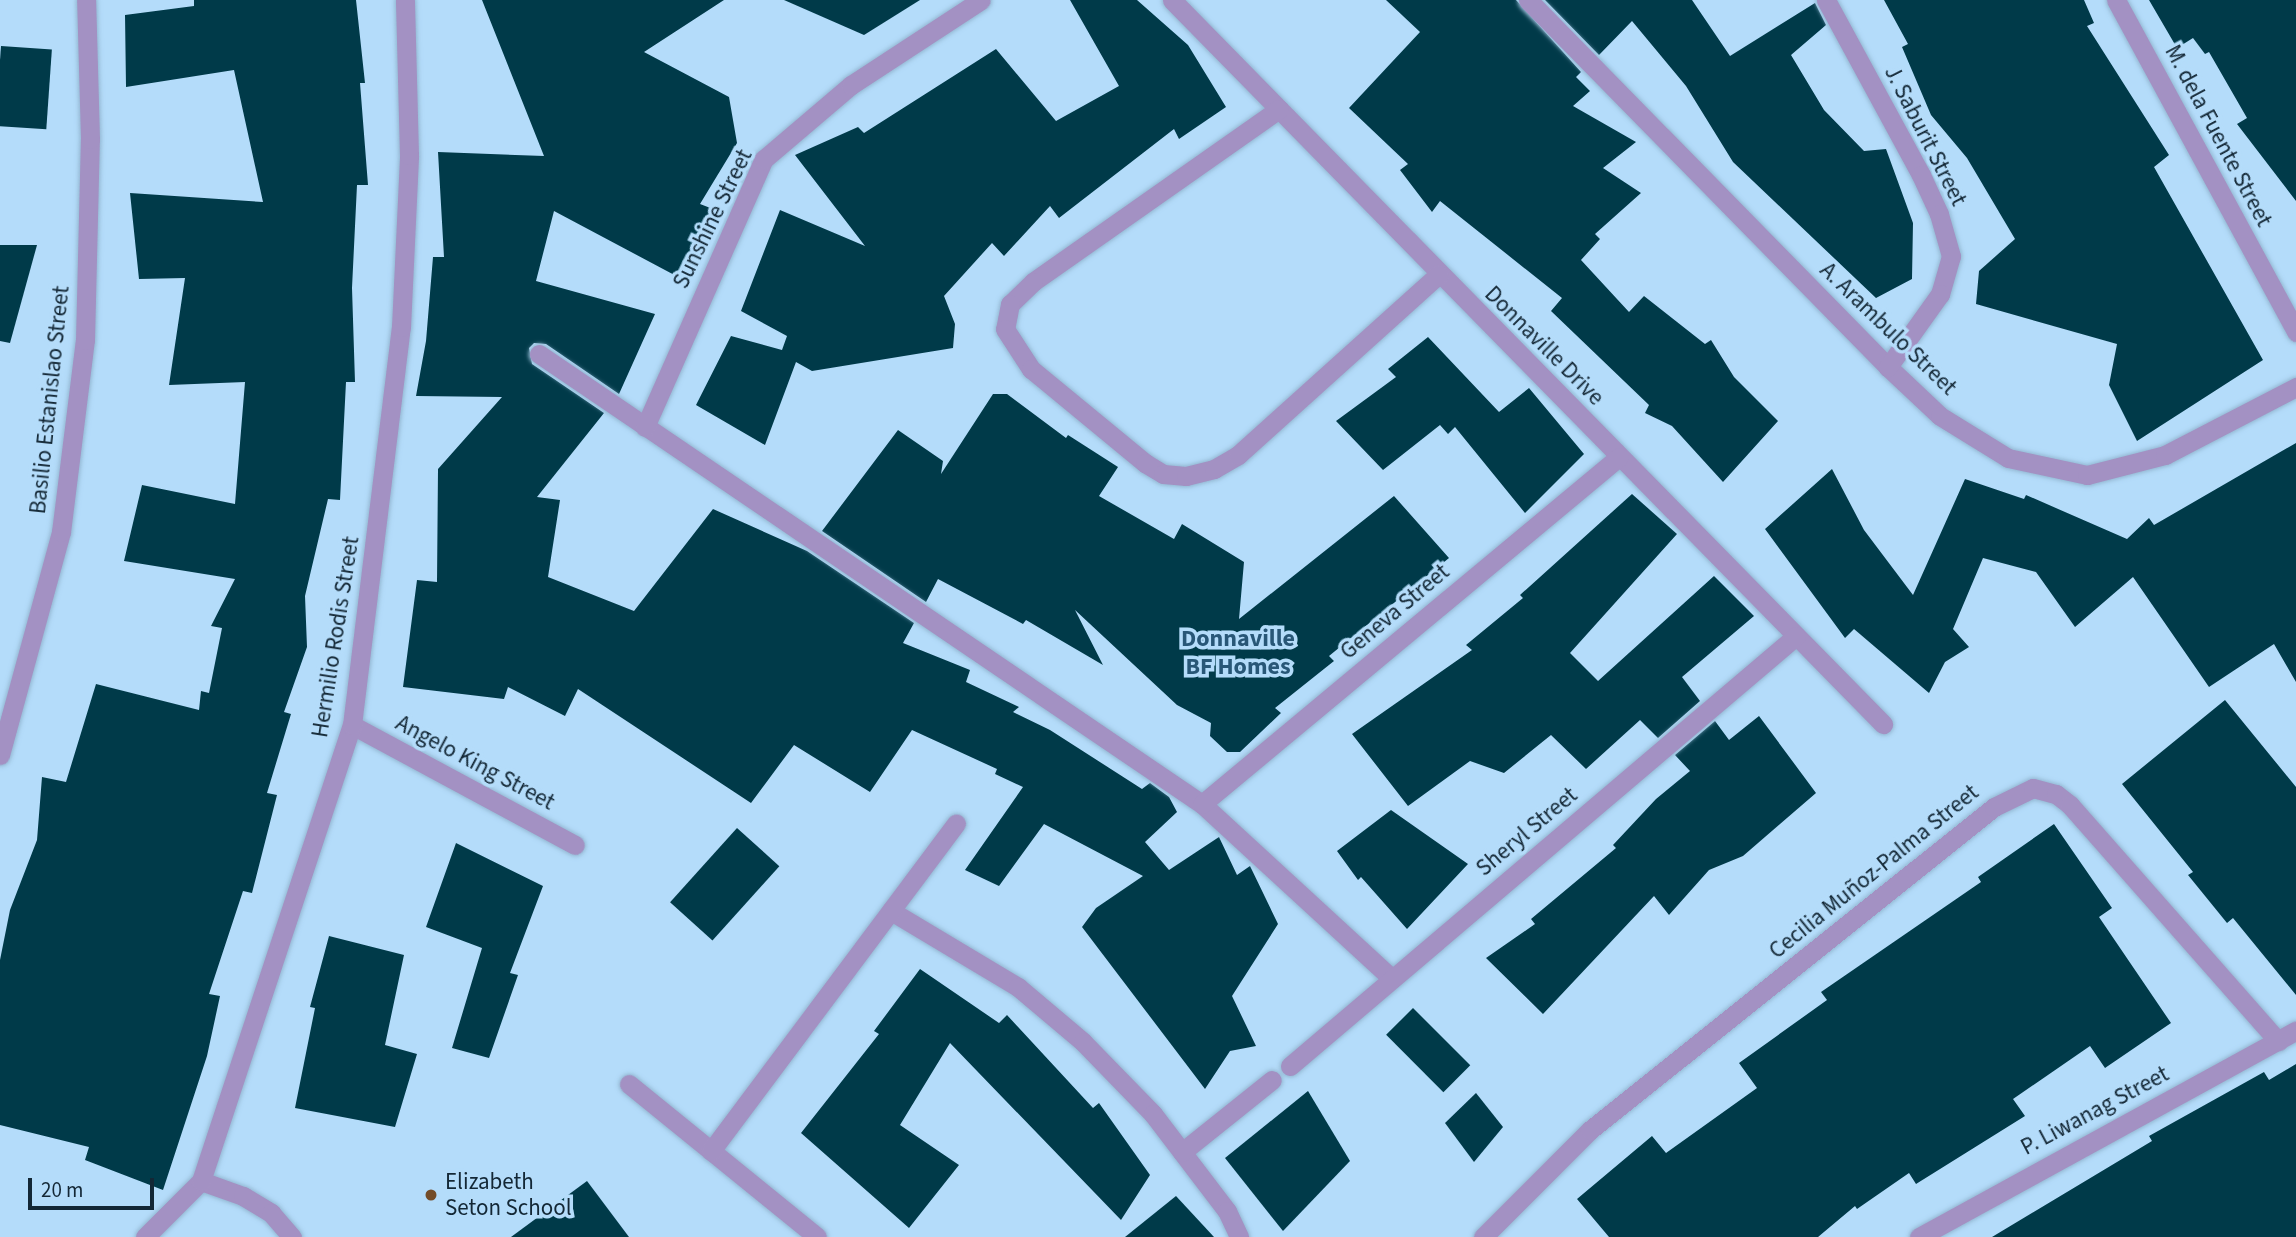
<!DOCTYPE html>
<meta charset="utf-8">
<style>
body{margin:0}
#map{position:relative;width:2296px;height:1237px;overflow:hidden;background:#b4dcfa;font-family:"Source Sans 3",sans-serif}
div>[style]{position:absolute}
.building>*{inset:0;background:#003a49;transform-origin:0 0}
.roads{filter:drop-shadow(0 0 2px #94b8d3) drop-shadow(0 0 2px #94b8d3)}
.service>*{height:19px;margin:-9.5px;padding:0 9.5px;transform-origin:9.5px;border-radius:9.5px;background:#a391c3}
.minor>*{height:19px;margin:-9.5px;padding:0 9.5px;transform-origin:9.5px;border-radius:9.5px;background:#a391c3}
.dots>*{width:19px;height:19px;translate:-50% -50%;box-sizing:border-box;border:4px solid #b4dcfa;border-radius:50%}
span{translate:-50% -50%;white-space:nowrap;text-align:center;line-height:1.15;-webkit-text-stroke:7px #b4dcfa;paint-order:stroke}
.street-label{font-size:23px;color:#132735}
.poi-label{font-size:23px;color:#132735}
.left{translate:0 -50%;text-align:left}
.neighbourhood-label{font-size:24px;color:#285777;font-weight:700}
.scale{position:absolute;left:28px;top:1178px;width:126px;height:32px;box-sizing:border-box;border:4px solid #132735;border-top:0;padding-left:9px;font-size:21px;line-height:24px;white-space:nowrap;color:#132735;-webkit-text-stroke:5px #b4dcfa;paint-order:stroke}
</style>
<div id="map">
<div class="building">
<div style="clip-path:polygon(194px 0,356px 0,365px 83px,360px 83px,368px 185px,357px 185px,352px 288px,355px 382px,346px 382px,340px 500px,328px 499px,305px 596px,307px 647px,284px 712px,291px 714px,267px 793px,277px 795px,252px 893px,243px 891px,209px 994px,220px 996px,207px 1056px,163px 1190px,85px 1160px,89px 1147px,0 1125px,0 960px,10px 910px,37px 840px,42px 777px,66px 782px,96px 684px,199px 710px,201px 691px,209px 693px,222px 628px,211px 626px,235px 579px,124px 561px,142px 485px,235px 504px,245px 382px,169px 385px,185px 278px,139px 279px,130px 193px,263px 202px,234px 70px,126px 87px,125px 15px,194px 6px)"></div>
<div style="clip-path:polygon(482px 0,724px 0,644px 52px,729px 97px,737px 143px,700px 204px,713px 209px,680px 278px,554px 211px,536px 281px,655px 314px,619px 394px,546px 344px,534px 343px,529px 348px,532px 364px,604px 413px,537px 497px,560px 500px,548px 577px,634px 611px,713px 509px,807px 551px,914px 623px,903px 643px,970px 670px,966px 682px,1019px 707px,1013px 712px,1050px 730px,1142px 789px,1150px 783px,1169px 797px,1177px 812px,1145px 842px,1169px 870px,1219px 837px,1237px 875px,1250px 866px,1278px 924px,1232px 996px,1256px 1046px,1230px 1051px,1205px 1089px,1082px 927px,1096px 908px,1143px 876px,1044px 824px,999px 886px,965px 870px,1023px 787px,995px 774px,997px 769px,912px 730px,870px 792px,794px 745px,751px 803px,578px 689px,565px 716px,508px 687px,504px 699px,403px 687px,417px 580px,437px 582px,438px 469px,502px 397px,416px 396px,426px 341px,433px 257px,444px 257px,438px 152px,544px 156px)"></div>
<div style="clip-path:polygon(784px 0,920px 0,864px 35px)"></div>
<div style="clip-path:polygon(1070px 0,1137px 0,1188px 45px,1226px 107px,1179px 139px,1174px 129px,1059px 218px,1050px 206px,1004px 256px,992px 243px,944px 296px,955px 324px,953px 348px,812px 371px,796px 362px,765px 445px,696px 405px,731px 336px,782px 350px,787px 336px,741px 311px,780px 210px,865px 246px,795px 155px,858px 127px,864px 133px,996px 49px,1056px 121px,1119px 86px)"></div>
<div style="clip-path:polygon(1386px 0,1516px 0,1581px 72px,1576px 77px,1590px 91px,1573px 106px,1636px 142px,1603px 168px,1641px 193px,1595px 234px,1600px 239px,1581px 260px,1629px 312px,1644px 296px,1705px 344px,1711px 340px,1734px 377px,1778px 421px,1723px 482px,1672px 426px,1645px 413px,1649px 405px,1551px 311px,1562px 298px,1440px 201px,1432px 212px,1400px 170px,1408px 164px,1349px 108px,1420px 32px)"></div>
<div style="clip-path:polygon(1545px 0,1692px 0,1730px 56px,1815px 3px,1826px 25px,1791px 55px,1824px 110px,1864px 151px,1886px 149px,1913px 223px,1912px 279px,1876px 298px,1733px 162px,1686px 86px,1632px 21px,1599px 55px)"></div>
<div style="clip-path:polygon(1884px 0,2084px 0,2094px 23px,2087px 26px,2169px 155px,2154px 167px,2263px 360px,2137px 441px,2109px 385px,2117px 344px,1976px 304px,1979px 271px,2015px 239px,1967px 158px,1931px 115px,1902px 47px,1908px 44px)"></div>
<div style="clip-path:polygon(2149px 0,2296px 0,2296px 201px,2237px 124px,2247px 118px,2209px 52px,2205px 54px,2193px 38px,2177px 48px)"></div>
<div style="left:1px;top:46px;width:51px;height:80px;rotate:4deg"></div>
<div style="clip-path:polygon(0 245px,37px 245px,10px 343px,0 341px)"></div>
<div style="clip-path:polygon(1428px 337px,1499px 412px,1529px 388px,1584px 454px,1525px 513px,1455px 427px,1448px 434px,1440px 425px,1383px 470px,1336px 421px,1396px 377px,1388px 369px)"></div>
<div style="clip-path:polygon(993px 394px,1007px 394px,1066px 438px,1068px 435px,1118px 467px,1099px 496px,1174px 539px,1182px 524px,1244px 562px,1239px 619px,1394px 496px,1449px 558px,1329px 656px,1334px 661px,1275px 708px,1281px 713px,1240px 752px,1227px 752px,1210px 736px,1211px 723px,1177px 705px,1075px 610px,1103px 665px,1026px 620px,1023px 624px,938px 579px,926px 602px,822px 531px,898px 430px,943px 461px,941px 474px)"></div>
<div style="clip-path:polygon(2296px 443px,2296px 682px,2274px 644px,2209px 687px,2133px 577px,2075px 627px,2036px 572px,1983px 558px,1953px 629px,1969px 647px,1945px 662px,1929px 693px,1854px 629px,1845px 638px,1765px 529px,1832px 469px,1864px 530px,1913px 595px,1965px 479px,2024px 499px,2026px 495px,2127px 539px,2149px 518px,2154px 525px)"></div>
<div style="clip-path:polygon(1632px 494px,1677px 534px,1570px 653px,1598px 681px,1714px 576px,1754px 616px,1682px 677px,1700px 701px,1658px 738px,1640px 720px,1586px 769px,1551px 735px,1504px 773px,1470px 761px,1408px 806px,1352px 734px,1472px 650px,1466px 645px,1523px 598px,1520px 595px)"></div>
<div style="clip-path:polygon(2225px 700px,2296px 787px,2296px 995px,2233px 918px,2227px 923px,2188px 875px,2193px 872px,2122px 784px)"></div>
<div style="clip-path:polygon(1759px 716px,1816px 793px,1743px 856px,1709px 870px,1669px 915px,1654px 896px,1543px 1014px,1486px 958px,1535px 924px,1531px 919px,1616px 848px,1613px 845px,1656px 799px,1690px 771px,1675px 755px,1715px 721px,1729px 740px)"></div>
<div style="clip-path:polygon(1391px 810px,1468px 864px,1407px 929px,1361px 877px,1358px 880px,1337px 851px)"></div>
<div style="clip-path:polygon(2054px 824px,2112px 908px,2099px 917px,2171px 1023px,2105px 1068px,2090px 1046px,2013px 1099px,2025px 1116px,1916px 1184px,1909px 1173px,1857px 1209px,1855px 1206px,1818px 1237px,1609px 1237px,1577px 1199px,1652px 1136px,1666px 1153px,1757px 1088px,1739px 1063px,1827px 1000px,1821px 992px,1981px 882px,1978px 877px)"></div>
<div style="left:737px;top:828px;width:57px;height:100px;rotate:42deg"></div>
<div style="clip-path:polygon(456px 843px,543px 886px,510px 973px,518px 975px,489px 1058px,452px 1048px,482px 948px,426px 927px)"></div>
<div style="clip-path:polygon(329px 936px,404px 955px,385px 1045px,417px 1054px,395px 1127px,295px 1108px,315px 1008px,310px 1007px)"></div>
<div style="clip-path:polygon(920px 969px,999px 1023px,1007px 1015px,1093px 1108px,1099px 1103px,1150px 1175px,1121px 1220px,950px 1043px,900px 1125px,959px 1165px,909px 1228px,801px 1133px,879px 1034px,874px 1031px)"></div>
<div style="left:1413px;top:1008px;width:81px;height:38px;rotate:45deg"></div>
<div style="clip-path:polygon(2296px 1064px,2296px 1237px,1992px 1237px,2152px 1141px,2149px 1136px,2264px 1072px,2269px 1080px)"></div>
<div style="clip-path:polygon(1308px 1091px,1350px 1161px,1283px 1231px,1225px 1158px)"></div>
<div style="clip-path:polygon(1476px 1093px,1503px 1127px,1474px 1162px,1445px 1123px)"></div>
<div style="clip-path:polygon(587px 1181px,629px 1237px,511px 1237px)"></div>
<div style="clip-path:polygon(1176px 1196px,1214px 1237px,1125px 1237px)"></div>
</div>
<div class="roads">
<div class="service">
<div style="left:201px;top:1181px;width:45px;rotate:19.7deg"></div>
<div style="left:243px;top:1196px;width:33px;rotate:31deg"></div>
<div style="left:271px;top:1213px;width:32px;rotate:49deg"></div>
</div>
<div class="minor">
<div style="left:1172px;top:0;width:1015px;rotate:45.52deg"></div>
<div style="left:1528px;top:0;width:514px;rotate:45.55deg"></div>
<div style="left:1888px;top:367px;width:71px;rotate:43.3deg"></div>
<div style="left:1940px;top:416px;width:80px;rotate:31.7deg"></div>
<div style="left:2008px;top:458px;width:81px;rotate:12.1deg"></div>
<div style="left:2087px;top:475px;width:81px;rotate:-14.4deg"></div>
<div style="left:2165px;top:455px;width:148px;rotate:-27.4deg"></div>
<div style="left:1826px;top:0;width:199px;rotate:61.5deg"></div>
<div style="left:1921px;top:175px;width:43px;rotate:65.2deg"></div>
<div style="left:1939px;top:214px;width:44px;rotate:74.1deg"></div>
<div style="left:1951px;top:256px;width:40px;rotate:106deg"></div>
<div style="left:1940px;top:294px;width:90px;rotate:125.5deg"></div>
<div style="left:2116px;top:0;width:378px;rotate:61.5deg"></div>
<div style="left:1279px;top:109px;width:301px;rotate:144.9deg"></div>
<div style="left:1033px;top:282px;width:32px;rotate:136deg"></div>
<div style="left:1010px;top:304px;width:25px;rotate:101deg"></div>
<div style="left:1005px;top:329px;width:48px;rotate:57deg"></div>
<div style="left:1031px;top:369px;width:148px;rotate:39.5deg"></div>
<div style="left:1145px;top:463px;width:21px;rotate:31deg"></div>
<div style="left:1163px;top:474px;width:23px;rotate:5deg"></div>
<div style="left:1186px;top:476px;width:29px;rotate:-14deg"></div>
<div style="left:1214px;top:469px;width:28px;rotate:-30deg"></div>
<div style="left:1238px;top:455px;width:270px;rotate:-42deg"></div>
<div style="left:539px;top:354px;width:801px;rotate:34.17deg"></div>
<div style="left:1202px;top:804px;width:258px;rotate:42.6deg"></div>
<div style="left:645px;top:427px;width:293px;rotate:-66.1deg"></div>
<div style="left:764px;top:159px;width:114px;rotate:-40.4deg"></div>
<div style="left:851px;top:85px;width:155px;rotate:-33.2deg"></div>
<div style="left:352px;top:725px;width:253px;rotate:28.3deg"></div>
<div style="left:0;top:755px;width:231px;rotate:-74.7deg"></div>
<div style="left:61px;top:532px;width:193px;rotate:-82.9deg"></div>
<div style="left:85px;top:340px;width:201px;rotate:-88.6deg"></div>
<div style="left:90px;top:139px;width:139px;rotate:-91.6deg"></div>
<div style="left:1202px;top:804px;width:542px;rotate:-39.77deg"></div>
<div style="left:891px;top:911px;width:148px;rotate:30.9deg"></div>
<div style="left:1018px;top:987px;width:85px;rotate:40.2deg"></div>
<div style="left:1083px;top:1042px;width:100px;rotate:45.8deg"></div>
<div style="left:1153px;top:1114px;width:122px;rotate:52.7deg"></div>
<div style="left:1227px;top:1211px;width:29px;rotate:65deg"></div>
<div style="left:1290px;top:1066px;width:664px;rotate:-40.36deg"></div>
<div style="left:629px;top:1084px;width:242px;rotate:39.1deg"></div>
<div style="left:711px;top:1151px;width:409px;rotate:-53.2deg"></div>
<div style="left:1182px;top:1152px;width:115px;rotate:-38.7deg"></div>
<div style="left:145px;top:1237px;width:79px;rotate:-45deg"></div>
<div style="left:201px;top:1181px;width:480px;rotate:-71.7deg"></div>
<div style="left:352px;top:725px;width:401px;rotate:-83deg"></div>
<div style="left:401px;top:327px;width:172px;rotate:-87.3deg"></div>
<div style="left:409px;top:155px;width:155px;rotate:-91.5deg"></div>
<div style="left:1483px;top:1237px;width:151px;rotate:-45deg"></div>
<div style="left:1590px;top:1130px;width:517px;rotate:-38.64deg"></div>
<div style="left:1994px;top:807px;width:43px;rotate:-26deg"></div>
<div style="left:2033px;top:788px;width:24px;rotate:15deg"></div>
<div style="left:2056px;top:794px;width:18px;rotate:38deg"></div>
<div style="left:2070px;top:805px;width:315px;rotate:48.6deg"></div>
<div style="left:1919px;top:1237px;width:430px;rotate:-28.7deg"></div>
</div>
</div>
<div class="dots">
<div style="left:431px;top:1195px;background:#734c29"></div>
</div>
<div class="street-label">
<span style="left:1925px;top:136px;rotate:63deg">J. Saburit Street</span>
<span style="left:2218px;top:136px;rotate:62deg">M. dela Fuente Street</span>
<span style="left:713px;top:219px;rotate:-64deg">Sunshine Street</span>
<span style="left:1888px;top:329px;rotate:44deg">A. Arambulo Street</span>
<span style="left:1544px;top:346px;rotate:45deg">Donnaville Drive</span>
<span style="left:50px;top:400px;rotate:-84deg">Basilio Estanislao Street</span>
<span style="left:1395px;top:612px;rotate:-40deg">Geneva Street</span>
<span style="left:336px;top:637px;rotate:-81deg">Hermilio Rodis Street</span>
<span style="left:475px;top:763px;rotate:28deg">Angelo King Street</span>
<span style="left:1527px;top:832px;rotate:-40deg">Sheryl Street</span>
<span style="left:1874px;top:872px;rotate:-39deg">Cecilia Muñoz-Palma Street</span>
<span style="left:2095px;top:1111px;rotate:-28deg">P. Liwanag Street</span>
</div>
<div class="poi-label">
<span class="left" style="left:445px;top:1195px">Elizabeth<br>Seton School</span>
</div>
<div class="neighbourhood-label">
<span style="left:1238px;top:653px">Donnaville<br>BF Homes</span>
</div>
<div class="scale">20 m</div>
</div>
